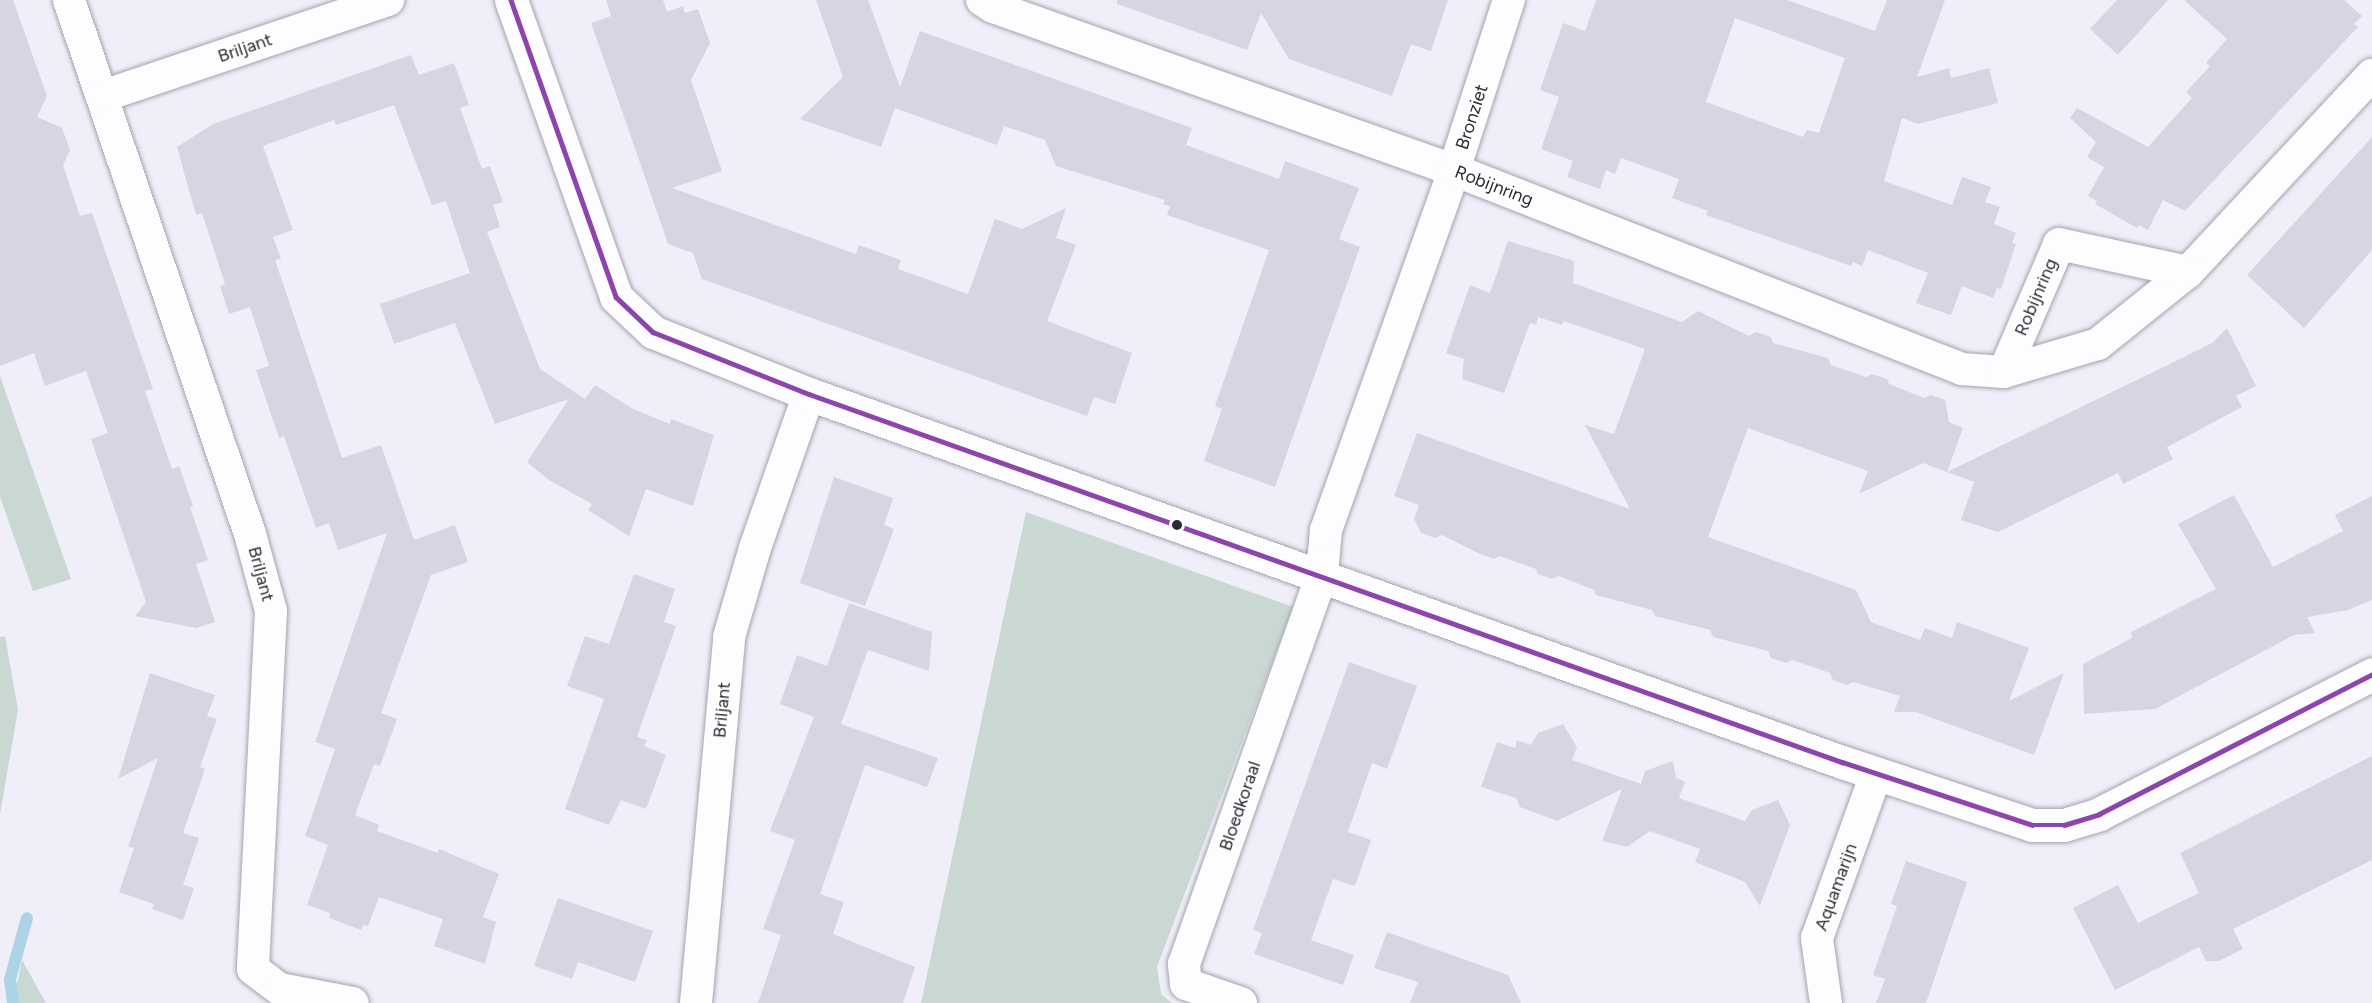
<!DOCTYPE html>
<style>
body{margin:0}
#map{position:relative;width:2372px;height:1003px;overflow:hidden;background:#f0eef8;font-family:Figtree,sans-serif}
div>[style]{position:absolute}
.green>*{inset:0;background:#c9d8d3}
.stream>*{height:12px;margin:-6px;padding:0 6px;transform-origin:6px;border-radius:6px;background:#acd4e6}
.building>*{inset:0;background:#d8d5e2}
.roads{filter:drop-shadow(0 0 2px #a5a3ac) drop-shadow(0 0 2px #a5a3ac)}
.minor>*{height:32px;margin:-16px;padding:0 16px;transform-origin:16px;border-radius:16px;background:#fdfcfe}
.tertiary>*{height:33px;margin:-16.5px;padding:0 16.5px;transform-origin:16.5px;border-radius:16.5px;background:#fdfcfe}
.bus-1>*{height:4.5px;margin:-2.25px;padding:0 2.25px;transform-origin:2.25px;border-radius:2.25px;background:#8e44ad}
.dots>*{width:16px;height:16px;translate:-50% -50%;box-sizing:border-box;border:3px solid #fff;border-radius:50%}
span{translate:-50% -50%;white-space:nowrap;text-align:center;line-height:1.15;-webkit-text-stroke:5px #fff;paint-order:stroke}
.street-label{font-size:18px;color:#2b2932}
</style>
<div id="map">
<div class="green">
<div style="clip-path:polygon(0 376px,71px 579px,33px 591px,0 497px)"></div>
<div style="clip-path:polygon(1026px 512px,1293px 607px,1157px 967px,1161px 994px,1172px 1003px,921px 1003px)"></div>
<div style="clip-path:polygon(5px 636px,18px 710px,0 814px,0 637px)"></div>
<div style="clip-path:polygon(22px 960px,46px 1003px,13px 1003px)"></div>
</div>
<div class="stream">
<div style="left:13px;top:1003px;width:24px;rotate:-97deg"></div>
<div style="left:10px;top:979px;width:63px;rotate:-74.4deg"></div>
</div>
<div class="building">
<div style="clip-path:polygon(0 0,13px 0,47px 96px,37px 117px,62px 128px,70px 150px,63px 165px,80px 216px,92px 213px,153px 389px,145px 391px,172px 469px,179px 466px,193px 506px,190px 507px,208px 560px,196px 564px,215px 622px,196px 628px,135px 616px,146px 602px,91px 439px,108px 433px,86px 371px,45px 386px,34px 353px,0 366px)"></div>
<div style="clip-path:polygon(606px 0,663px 0,667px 12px,683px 6px,685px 13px,698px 9px,710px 43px,691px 80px,722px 171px,672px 188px,856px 254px,859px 245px,901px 260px,898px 269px,968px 294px,995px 219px,1022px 229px,1066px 208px,1056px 238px,1076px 245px,1047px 321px,1132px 353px,1115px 404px,1094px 397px,1087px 416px,702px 279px,693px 253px,668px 244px,629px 131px,591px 23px,611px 16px)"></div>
<div style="clip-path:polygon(816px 0,868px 0,900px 87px,920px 31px,1192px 128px,1186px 145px,1279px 179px,1285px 161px,1359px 188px,1339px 239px,1360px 247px,1275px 487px,1204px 461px,1222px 409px,1215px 406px,1269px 250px,1167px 215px,1170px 206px,1163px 204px,1165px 200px,1056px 166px,1045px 140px,1004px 126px,997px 145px,895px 108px,881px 147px,800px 119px,843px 77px)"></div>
<div style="clip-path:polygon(1117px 0,1448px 0,1431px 51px,1411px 44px,1392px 96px,1289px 59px,1261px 13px,1247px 50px,1117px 4px)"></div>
<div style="clip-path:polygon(evenodd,1596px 0,1787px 0,1875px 31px,1887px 0,1945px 0,1917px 77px,1949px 68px,1951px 78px,1989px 68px,1998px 103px,1918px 124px,1902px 118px,1884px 181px,1952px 205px,1962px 177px,1991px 187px,1985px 202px,2000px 207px,1994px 224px,2016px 233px,2012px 243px,2016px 244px,2001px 289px,1997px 288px,1993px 298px,1962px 286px,1951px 315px,1916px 303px,1928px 273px,1868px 250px,1862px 266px,1853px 262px,1851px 266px,1706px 215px,1708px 211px,1672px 198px,1679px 179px,1621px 158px,1615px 174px,1606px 170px,1600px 189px,1567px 177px,1573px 161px,1541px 149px,1559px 97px,1540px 90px,1563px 23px,1585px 31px,1596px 0,1735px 18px,1845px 58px,1819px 133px,1807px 130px,1803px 137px,1706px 102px,1735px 18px)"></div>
<div style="clip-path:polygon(2117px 0,2168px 0,2118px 55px,2090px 29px)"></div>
<div style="clip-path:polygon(2184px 0,2344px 0,2362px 16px,2354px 24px,2358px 27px,2185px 211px,2163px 200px,2148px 230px,2139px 225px,2137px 228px,2095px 204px,2097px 201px,2088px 196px,2104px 167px,2087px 157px,2096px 142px,2070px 118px,2077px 108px,2148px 147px,2192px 98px,2186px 92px,2210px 66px,2206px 63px,2227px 39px)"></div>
<div style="clip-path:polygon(411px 55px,419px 75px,454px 63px,469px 105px,460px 108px,482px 169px,490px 166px,503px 202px,493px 205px,500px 227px,487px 232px,540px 369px,585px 399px,595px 385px,633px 409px,670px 424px,671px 419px,714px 435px,693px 506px,646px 489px,629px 536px,588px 510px,592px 504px,549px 480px,527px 462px,569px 399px,495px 424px,455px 323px,394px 344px,380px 304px,470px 273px,446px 201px,432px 205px,394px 105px,336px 125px,334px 120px,263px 146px,293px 230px,273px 237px,281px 259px,275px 260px,342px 458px,381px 445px,414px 540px,455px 525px,468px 562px,431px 575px,381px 713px,397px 719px,380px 766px,374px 764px,355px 815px,379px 825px,377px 831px,438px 853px,439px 849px,499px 874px,483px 917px,496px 922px,485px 964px,434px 946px,443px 919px,379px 897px,368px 926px,363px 925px,361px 930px,329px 918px,330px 913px,307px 905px,328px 845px,305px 836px,335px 749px,315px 742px,387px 533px,338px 550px,329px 523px,316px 528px,284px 436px,279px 438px,256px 370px,269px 366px,250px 307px,229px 314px,220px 286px,225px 284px,202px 213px,196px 215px,177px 147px,213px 124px)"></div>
<div style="clip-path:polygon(2372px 137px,2372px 250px,2304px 328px,2247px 275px)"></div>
<div style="clip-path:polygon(1508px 241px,1574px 261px,1573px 283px,1682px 322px,1698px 311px,1749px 336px,1756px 332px,1771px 337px,1773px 343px,1828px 358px,1831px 365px,1866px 377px,1872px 374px,1887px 379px,1889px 384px,1924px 398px,1931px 395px,1945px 400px,1949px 422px,1963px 428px,1947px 472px,1923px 463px,1859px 494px,1868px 471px,1748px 428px,1708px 537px,1856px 590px,1871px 622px,1920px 640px,1925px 628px,1952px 638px,1957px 622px,2029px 648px,2009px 701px,2064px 673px,2034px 755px,1916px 712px,1894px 712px,1900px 696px,1853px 682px,1847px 685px,1833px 680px,1830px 673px,1792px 660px,1786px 663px,1771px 658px,1768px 651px,1713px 637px,1710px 630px,1655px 616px,1652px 610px,1596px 595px,1594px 590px,1559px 576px,1552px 579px,1538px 574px,1536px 569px,1500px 556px,1494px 559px,1480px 554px,1442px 535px,1435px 538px,1421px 533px,1414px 519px,1419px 505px,1394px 496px,1417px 433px,1630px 509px,1585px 425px,1614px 434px,1645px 349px,1564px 321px,1562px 325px,1538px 317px,1536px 325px,1530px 323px,1504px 393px,1462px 379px,1464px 359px,1446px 353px,1470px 285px,1490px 293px)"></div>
<div style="clip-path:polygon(2227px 328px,2256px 386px,2236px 396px,2242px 407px,2167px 447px,2173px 459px,2123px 484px,2118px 473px,1998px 532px,1961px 520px,1974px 482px,1947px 472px,2178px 360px,2212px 343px)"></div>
<div style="clip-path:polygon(834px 477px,893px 498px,884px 525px,894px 529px,865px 606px,800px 583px)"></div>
<div style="clip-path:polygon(2234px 495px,2273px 567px,2343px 531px,2335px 515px,2372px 496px,2372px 600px,2348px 610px,2307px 617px,2315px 633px,2294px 635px,2155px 709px,2084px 714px,2083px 664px,2132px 638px,2131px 632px,2216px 589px,2178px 524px)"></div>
<div style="clip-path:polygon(634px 574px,675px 589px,664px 622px,676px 626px,637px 737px,647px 740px,644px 746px,666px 755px,646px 809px,621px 800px,609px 825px,565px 809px,604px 699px,567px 686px,585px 636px,609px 644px)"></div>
<div style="clip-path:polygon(849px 603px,932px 632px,929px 671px,868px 650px,841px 724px,938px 758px,927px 787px,865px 765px,820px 894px,844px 902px,833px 934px,915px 967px,903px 1003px,758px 1003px,781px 935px,763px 929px,795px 840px,770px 831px,814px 717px,780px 704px,797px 655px,827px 666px)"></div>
<div style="clip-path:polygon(1349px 662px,1417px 686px,1387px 769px,1372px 763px,1348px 832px,1371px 840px,1355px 886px,1333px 879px,1311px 940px,1354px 955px,1343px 985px,1254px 954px,1262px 933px,1253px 930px)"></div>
<div style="clip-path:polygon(150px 673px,215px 695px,207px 716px,217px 719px,200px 767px,205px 769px,183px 833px,199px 838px,183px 885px,194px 888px,183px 920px,152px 909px,154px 904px,119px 892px,134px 848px,128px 847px,158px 758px,118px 779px)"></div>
<div style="clip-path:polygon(1563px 724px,1577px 747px,1572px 760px,1641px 784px,1645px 771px,1673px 761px,1676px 778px,1685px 782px,1679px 798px,1745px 821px,1752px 810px,1778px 800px,1790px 825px,1760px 906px,1745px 882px,1695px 862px,1700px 849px,1650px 831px,1627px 847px,1602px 841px,1622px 789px,1557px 821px,1520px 807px,1516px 798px,1481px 787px,1497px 742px,1515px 748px,1517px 740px,1531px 745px,1538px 733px)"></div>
<div style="clip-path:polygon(2372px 756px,2372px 860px,2233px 929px,2243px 949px,2219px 961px,2206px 961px,2199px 947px,2115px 990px,2073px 908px,2118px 885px,2138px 923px,2170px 907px,2199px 893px,2180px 853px)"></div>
<div style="clip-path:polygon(1906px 861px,1967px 882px,1926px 1003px,1876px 1003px,1885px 979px,1873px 975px,1897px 906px,1891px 904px)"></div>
<div style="clip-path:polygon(558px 898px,653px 931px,635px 982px,578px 962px,572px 979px,534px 966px)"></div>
<div style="clip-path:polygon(1387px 932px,1508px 975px,1521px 1003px,1410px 1003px,1418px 982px,1374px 968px)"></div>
</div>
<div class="roads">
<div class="minor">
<div style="left:69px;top:0;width:564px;rotate:71.28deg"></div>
<div style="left:250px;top:534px;width:80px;rotate:74.7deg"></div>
<div style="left:271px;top:611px;width:358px;rotate:92.9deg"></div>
<div style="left:253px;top:969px;width:34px;rotate:37deg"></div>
<div style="left:280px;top:989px;width:74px;rotate:10.9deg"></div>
<div style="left:982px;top:0;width:13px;rotate:32deg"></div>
<div style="left:993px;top:7px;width:489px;rotate:19.5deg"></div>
<div style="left:1454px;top:170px;width:546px;rotate:21.39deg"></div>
<div style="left:1962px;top:369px;width:42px;rotate:4.1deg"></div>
<div style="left:2004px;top:372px;width:98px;rotate:-16.6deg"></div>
<div style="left:2098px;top:344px;width:115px;rotate:-38.7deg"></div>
<div style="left:2188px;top:272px;width:270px;rotate:-47deg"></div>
<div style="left:103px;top:96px;width:301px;rotate:-18.6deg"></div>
<div style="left:2004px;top:372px;width:139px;rotate:-66.7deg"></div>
<div style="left:2059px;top:244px;width:132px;rotate:12.2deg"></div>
<div style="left:696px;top:1003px;width:367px;rotate:-84.8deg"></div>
<div style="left:729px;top:637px;width:93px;rotate:-73.7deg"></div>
<div style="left:755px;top:548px;width:163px;rotate:-70.7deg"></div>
<div style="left:1241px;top:1003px;width:58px;rotate:-160.9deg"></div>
<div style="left:1186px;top:984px;width:20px;rotate:-96deg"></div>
<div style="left:1184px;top:964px;width:414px;rotate:-70.5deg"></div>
<div style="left:1322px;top:574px;width:44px;rotate:-84.8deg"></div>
<div style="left:1326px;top:530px;width:382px;rotate:-70.4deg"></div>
<div style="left:1454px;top:170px;width:179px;rotate:-72.1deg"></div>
<div style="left:1826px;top:1003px;width:66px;rotate:-97.9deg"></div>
<div style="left:1817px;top:938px;width:174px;rotate:-70.2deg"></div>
</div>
<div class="tertiary">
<div style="left:511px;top:0;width:315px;rotate:70.5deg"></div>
<div style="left:616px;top:297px;width:51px;rotate:43.4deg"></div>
<div style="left:653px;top:332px;width:168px;rotate:21.7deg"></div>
<div style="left:809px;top:394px;width:1097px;rotate:19.61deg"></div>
<div style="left:1842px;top:762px;width:200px;rotate:18.3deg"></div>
<div style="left:2032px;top:825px;width:32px"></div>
<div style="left:2064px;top:825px;width:37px;rotate:-17deg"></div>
<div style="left:2099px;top:814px;width:307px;rotate:-27.1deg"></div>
</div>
</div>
<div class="bus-1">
<div style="left:511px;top:0;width:315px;rotate:70.5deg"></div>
<div style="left:616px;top:297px;width:51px;rotate:43.4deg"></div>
<div style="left:653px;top:332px;width:168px;rotate:21.7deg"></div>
<div style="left:809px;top:394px;width:1097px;rotate:19.61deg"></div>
<div style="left:1842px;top:762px;width:200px;rotate:18.3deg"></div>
<div style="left:2032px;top:825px;width:32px"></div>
<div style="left:2064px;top:825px;width:37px;rotate:-17deg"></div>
<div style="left:2099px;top:814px;width:307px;rotate:-27.1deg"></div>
</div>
<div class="dots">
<div style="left:1177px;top:525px;background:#2b2932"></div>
</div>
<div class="street-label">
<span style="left:245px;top:48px;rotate:-19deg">Briljant</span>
<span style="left:1472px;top:117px;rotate:-72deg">Bronziet</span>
<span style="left:1494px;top:186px;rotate:21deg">Robijnring</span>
<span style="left:2036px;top:297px;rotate:-67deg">Robijnring</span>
<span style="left:261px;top:574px;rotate:75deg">Briljant</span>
<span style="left:722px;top:710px;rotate:-85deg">Briljant</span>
<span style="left:1240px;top:806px;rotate:-71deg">Bloedkoraal</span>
<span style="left:1836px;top:887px;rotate:-70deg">Aquamarijn</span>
</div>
</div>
